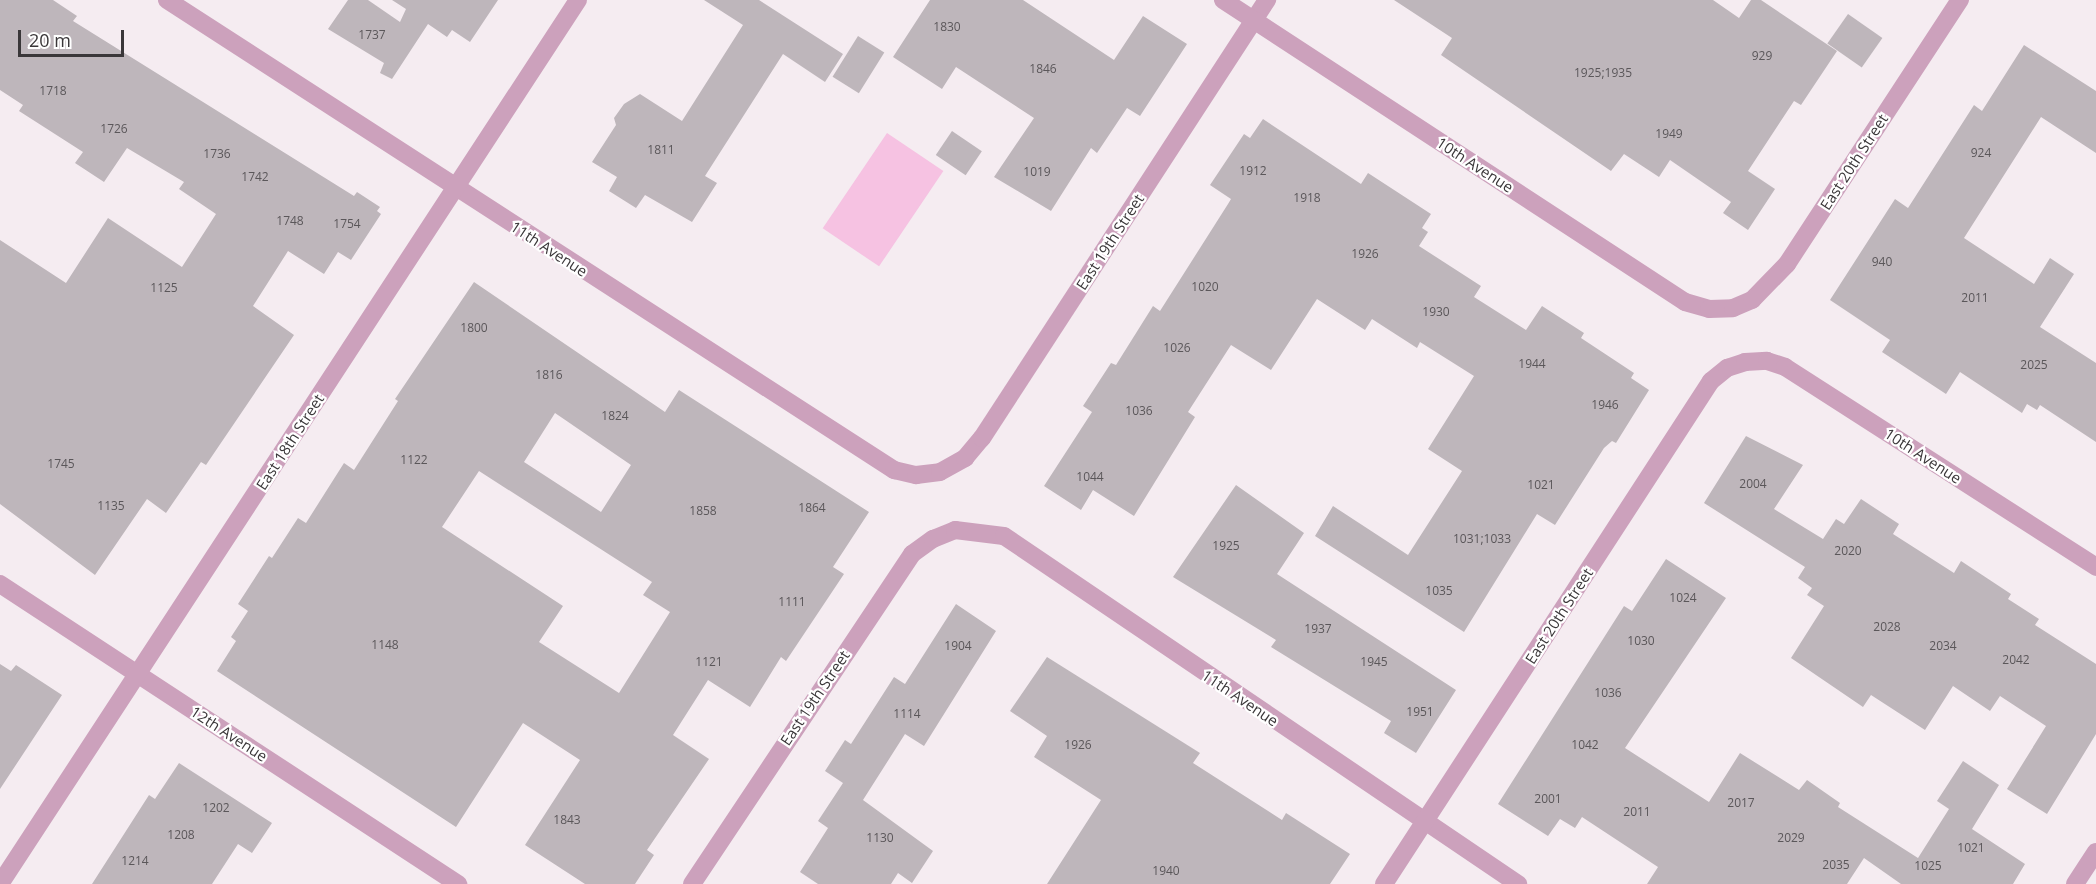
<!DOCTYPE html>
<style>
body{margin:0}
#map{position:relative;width:2096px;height:884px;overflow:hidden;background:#f5ecf1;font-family:"Open Sans",sans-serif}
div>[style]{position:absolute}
.green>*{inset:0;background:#f6c2e2;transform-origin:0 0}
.building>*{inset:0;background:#beb6bb;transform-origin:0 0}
.minor>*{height:18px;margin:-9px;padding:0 9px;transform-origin:9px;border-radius:9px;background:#cca1bc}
span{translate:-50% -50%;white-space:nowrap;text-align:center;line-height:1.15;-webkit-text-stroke:4.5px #fff;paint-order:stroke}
.number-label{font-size:12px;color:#5b575a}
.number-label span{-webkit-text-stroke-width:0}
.street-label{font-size:15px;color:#3a3739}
.scale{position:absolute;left:18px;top:30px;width:106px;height:27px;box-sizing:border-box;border:3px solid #3a3739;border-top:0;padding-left:8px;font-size:18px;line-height:21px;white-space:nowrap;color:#3a3739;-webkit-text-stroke:4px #fff;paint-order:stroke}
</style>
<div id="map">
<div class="green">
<div style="left:887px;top:133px;width:68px;height:115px;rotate:34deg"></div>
</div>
<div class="building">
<div style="clip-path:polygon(0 0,53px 0,77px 16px,73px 21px,354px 196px,357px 192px,380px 207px,377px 211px,381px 214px,351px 260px,338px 252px,324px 274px,288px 251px,253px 306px,294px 335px,206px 465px,201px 462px,166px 513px,147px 499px,95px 575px,0 504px,0 240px,66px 283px,108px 218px,182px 267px,216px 214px,179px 189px,184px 182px,127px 148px,104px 182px,75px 163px,83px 152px,19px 111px,23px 105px,0 90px)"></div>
<div style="clip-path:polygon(348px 0,368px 0,400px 22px,406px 9px,392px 0,498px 0,470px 42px,452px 30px,447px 37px,428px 24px,392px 79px,380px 73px,384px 63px,328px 29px)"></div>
<div style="clip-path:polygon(704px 0,759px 0,843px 54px,825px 82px,783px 54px,705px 176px,717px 183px,692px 222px,645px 195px,636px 208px,609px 191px,617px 177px,592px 162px,616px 125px,614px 118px,624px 104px,640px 94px,682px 121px,743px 25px)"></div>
<div style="clip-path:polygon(930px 0,1023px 0,1114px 60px,1143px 16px,1187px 44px,1140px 116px,1127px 108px,1097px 153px,1091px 148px,1051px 211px,994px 177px,1034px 118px,956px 67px,942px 89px,893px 57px)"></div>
<div style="clip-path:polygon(1394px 0,1713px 0,1739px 18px,1751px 0,1761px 0,1837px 51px,1801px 105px,1794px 101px,1748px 171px,1775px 189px,1748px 230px,1723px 213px,1731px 202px,1670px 160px,1659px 177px,1624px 154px,1611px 171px,1441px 55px,1452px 38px)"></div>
<div style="left:1848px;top:14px;width:42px;height:36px;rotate:35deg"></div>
<div style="left:858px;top:36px;width:31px;height:48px;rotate:32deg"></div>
<div style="clip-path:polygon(2024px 45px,2096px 91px,2096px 153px,2041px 117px,1964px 238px,2034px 284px,2050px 258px,2074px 274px,2040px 327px,2096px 363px,2096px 442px,2040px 405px,2037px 410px,2027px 404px,2022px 413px,1960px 372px,1946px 394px,1882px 352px,1890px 340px,1830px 300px,1895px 199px,1908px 208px,1974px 105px,1982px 111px)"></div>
<div style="clip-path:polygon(1263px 119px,1361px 184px,1368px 173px,1431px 214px,1422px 228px,1428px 232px,1419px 246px,1481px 286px,1474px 297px,1526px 330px,1542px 306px,1584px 333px,1581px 338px,1634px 373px,1631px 378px,1649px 390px,1616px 443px,1612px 441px,1604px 448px,1555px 525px,1537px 514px,1464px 632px,1315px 536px,1333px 506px,1408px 555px,1462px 471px,1428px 449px,1474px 376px,1420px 342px,1417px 348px,1372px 319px,1365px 330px,1317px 299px,1271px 370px,1231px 345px,1188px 412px,1195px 417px,1134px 516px,1093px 490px,1081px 510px,1044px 486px,1092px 412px,1083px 406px,1111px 363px,1116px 365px,1153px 306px,1160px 311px,1228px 204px,1231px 199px,1210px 185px,1244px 134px,1250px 138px)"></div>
<div style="left:952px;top:131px;width:36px;height:29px;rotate:34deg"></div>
<div style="clip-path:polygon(evenodd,474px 282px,665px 412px,679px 390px,869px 512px,833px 567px,844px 574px,786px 661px,781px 657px,750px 707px,708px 680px,673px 735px,709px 759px,647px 850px,654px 855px,635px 884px,585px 884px,525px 845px,580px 760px,523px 723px,456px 827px,217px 671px,236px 641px,231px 637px,248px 611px,238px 604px,269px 556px,272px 558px,298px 518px,306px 523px,344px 463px,354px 470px,398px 401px,395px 399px,474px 282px,555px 413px,631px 465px,601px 512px,524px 462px,555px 413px,474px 282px,479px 471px,652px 582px,643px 595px,670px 612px,619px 693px,539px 642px,563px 606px,442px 527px,479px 471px)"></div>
<div style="clip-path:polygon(1746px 436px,1803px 465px,1774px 509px,1823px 539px,1836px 519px,1844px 524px,1861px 499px,1899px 524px,1893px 534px,1954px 573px,1961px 561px,2011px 594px,2008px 599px,2039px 619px,2035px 625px,2096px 664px,2096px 734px,2047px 814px,2007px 789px,2046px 726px,2000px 696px,1990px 711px,1953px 686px,1925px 730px,1871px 695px,1863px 707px,1791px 658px,1824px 606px,1807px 595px,1812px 588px,1798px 578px,1805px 567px,1704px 503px)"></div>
<div style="clip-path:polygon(1236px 485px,1304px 533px,1277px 574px,1456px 690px,1416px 753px,1384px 733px,1391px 721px,1271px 647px,1276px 640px,1173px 577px)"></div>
<div style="clip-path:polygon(1666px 559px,1726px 598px,1625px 748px,1709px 802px,1740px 753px,1799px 790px,1807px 780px,1840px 803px,1838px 807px,1918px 858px,1949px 809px,1937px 801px,1963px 761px,1999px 785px,1972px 829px,2025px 864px,2013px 884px,1901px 884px,1864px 858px,1847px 884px,1647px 884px,1658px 867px,1582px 817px,1575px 828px,1560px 819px,1548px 836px,1498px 804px,1624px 606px,1632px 611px)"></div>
<div style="clip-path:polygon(956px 604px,996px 631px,924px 746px,905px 734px,863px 800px,933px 851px,912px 883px,898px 873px,891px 884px,818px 884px,800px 872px,828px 828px,818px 821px,843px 783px,825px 771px,845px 740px,851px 744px,894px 677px,905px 684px)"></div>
<div style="clip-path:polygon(1047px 657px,1200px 753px,1193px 763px,1282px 820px,1286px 813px,1350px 854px,1330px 884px,1047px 884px,1101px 800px,1034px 757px,1047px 736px,1010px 711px)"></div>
<div style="clip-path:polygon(0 664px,11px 671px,16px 665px,62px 695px,0 789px)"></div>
<div style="clip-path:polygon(179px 763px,272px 823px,252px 853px,238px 844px,212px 884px,92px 884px,149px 795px,155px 799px)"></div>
</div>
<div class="minor">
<div style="left:167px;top:0;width:866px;rotate:32.88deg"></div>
<div style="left:894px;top:470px;width:23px;rotate:13deg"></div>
<div style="left:916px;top:475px;width:24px;rotate:-7deg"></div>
<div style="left:940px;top:472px;width:29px;rotate:-29deg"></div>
<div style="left:965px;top:458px;width:26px;rotate:-50deg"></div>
<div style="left:982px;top:438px;width:523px;rotate:-56.95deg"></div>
<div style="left:1223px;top:0;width:552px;rotate:33.17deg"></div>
<div style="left:1685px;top:302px;width:25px;rotate:16deg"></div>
<div style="left:1709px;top:309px;width:24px;rotate:-2deg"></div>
<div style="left:1733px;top:308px;width:21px;rotate:-23deg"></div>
<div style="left:1752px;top:300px;width:50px;rotate:-45.8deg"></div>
<div style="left:1787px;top:264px;width:316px;rotate:-56.8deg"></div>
<div style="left:0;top:584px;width:548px;rotate:33.23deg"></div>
<div style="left:0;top:884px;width:1056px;rotate:-56.82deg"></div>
<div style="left:692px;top:884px;width:397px;rotate:-56.3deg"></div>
<div style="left:912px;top:554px;width:26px;rotate:-36deg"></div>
<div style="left:933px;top:539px;width:24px;rotate:-22deg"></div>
<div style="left:955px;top:530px;width:49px;rotate:7deg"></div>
<div style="left:1004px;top:536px;width:621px;rotate:34.1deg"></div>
<div style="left:1384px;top:884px;width:600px;rotate:-56.97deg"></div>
<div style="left:1711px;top:381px;width:21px;rotate:-39deg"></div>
<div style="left:1727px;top:368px;width:19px;rotate:-18deg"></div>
<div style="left:1745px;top:362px;width:22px;rotate:-3deg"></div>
<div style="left:1767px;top:361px;width:19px;rotate:18deg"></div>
<div style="left:1785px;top:367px;width:370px;rotate:32.7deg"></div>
<div style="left:2075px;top:884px;width:38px;rotate:-57deg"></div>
</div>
<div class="number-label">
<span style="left:947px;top:27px">1830</span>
<span style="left:372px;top:35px">1737</span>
<span style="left:1762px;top:56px">929</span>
<span style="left:1043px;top:69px">1846</span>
<span style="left:1603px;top:73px">1925;1935</span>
<span style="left:53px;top:91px">1718</span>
<span style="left:114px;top:129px">1726</span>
<span style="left:1669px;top:134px">1949</span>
<span style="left:661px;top:150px">1811</span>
<span style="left:1981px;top:153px">924</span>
<span style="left:217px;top:154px">1736</span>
<span style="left:1253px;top:171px">1912</span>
<span style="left:1037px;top:172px">1019</span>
<span style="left:255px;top:177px">1742</span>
<span style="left:1307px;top:198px">1918</span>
<span style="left:290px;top:221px">1748</span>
<span style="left:347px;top:224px">1754</span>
<span style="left:1365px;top:254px">1926</span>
<span style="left:1882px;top:262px">940</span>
<span style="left:1205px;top:287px">1020</span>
<span style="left:164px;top:288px">1125</span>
<span style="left:1975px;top:298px">2011</span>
<span style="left:1436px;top:312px">1930</span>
<span style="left:474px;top:328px">1800</span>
<span style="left:1177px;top:348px">1026</span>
<span style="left:1532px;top:364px">1944</span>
<span style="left:2034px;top:365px">2025</span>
<span style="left:549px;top:375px">1816</span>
<span style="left:1605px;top:405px">1946</span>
<span style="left:1139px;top:411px">1036</span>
<span style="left:615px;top:416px">1824</span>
<span style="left:414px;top:460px">1122</span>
<span style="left:61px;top:464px">1745</span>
<span style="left:1090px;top:477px">1044</span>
<span style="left:1753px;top:484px">2004</span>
<span style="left:1541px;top:485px">1021</span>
<span style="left:111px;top:506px">1135</span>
<span style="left:812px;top:508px">1864</span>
<span style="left:703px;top:511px">1858</span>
<span style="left:1482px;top:539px">1031;1033</span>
<span style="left:1226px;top:546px">1925</span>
<span style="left:1848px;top:551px">2020</span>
<span style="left:1439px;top:591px">1035</span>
<span style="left:1683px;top:598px">1024</span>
<span style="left:792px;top:602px">1111</span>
<span style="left:1887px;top:627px">2028</span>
<span style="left:1318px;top:629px">1937</span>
<span style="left:1641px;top:641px">1030</span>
<span style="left:385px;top:645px">1148</span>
<span style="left:958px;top:646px">1904</span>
<span style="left:1943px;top:646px">2034</span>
<span style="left:2016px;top:660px">2042</span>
<span style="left:709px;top:662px">1121</span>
<span style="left:1374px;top:662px">1945</span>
<span style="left:1608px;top:693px">1036</span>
<span style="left:1420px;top:712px">1951</span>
<span style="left:907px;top:714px">1114</span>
<span style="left:1078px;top:745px">1926</span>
<span style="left:1585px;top:745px">1042</span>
<span style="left:1548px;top:799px">2001</span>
<span style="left:1741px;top:803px">2017</span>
<span style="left:216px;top:808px">1202</span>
<span style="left:1637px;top:812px">2011</span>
<span style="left:567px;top:820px">1843</span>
<span style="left:181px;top:835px">1208</span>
<span style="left:880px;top:838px">1130</span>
<span style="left:1791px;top:838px">2029</span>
<span style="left:1971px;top:848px">1021</span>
<span style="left:135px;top:861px">1214</span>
<span style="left:1836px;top:865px">2035</span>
<span style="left:1928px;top:866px">1025</span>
<span style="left:1166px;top:871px">1940</span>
</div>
<div class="street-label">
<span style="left:1854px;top:162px;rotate:-57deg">East 20th Street</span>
<span style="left:1475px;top:165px;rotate:33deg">10th Avenue</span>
<span style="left:1110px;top:242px;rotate:-57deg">East 19th Street</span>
<span style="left:549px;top:249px;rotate:33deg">11th Avenue</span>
<span style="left:290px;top:442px;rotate:-57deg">East 18th Street</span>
<span style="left:1923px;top:456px;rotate:33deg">10th Avenue</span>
<span style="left:1559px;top:616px;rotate:-57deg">East 20th Street</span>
<span style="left:815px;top:698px;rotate:-56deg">East 19th Street</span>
<span style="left:1240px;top:698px;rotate:34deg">11th Avenue</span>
<span style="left:229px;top:734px;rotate:33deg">12th Avenue</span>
</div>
<div class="scale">20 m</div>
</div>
